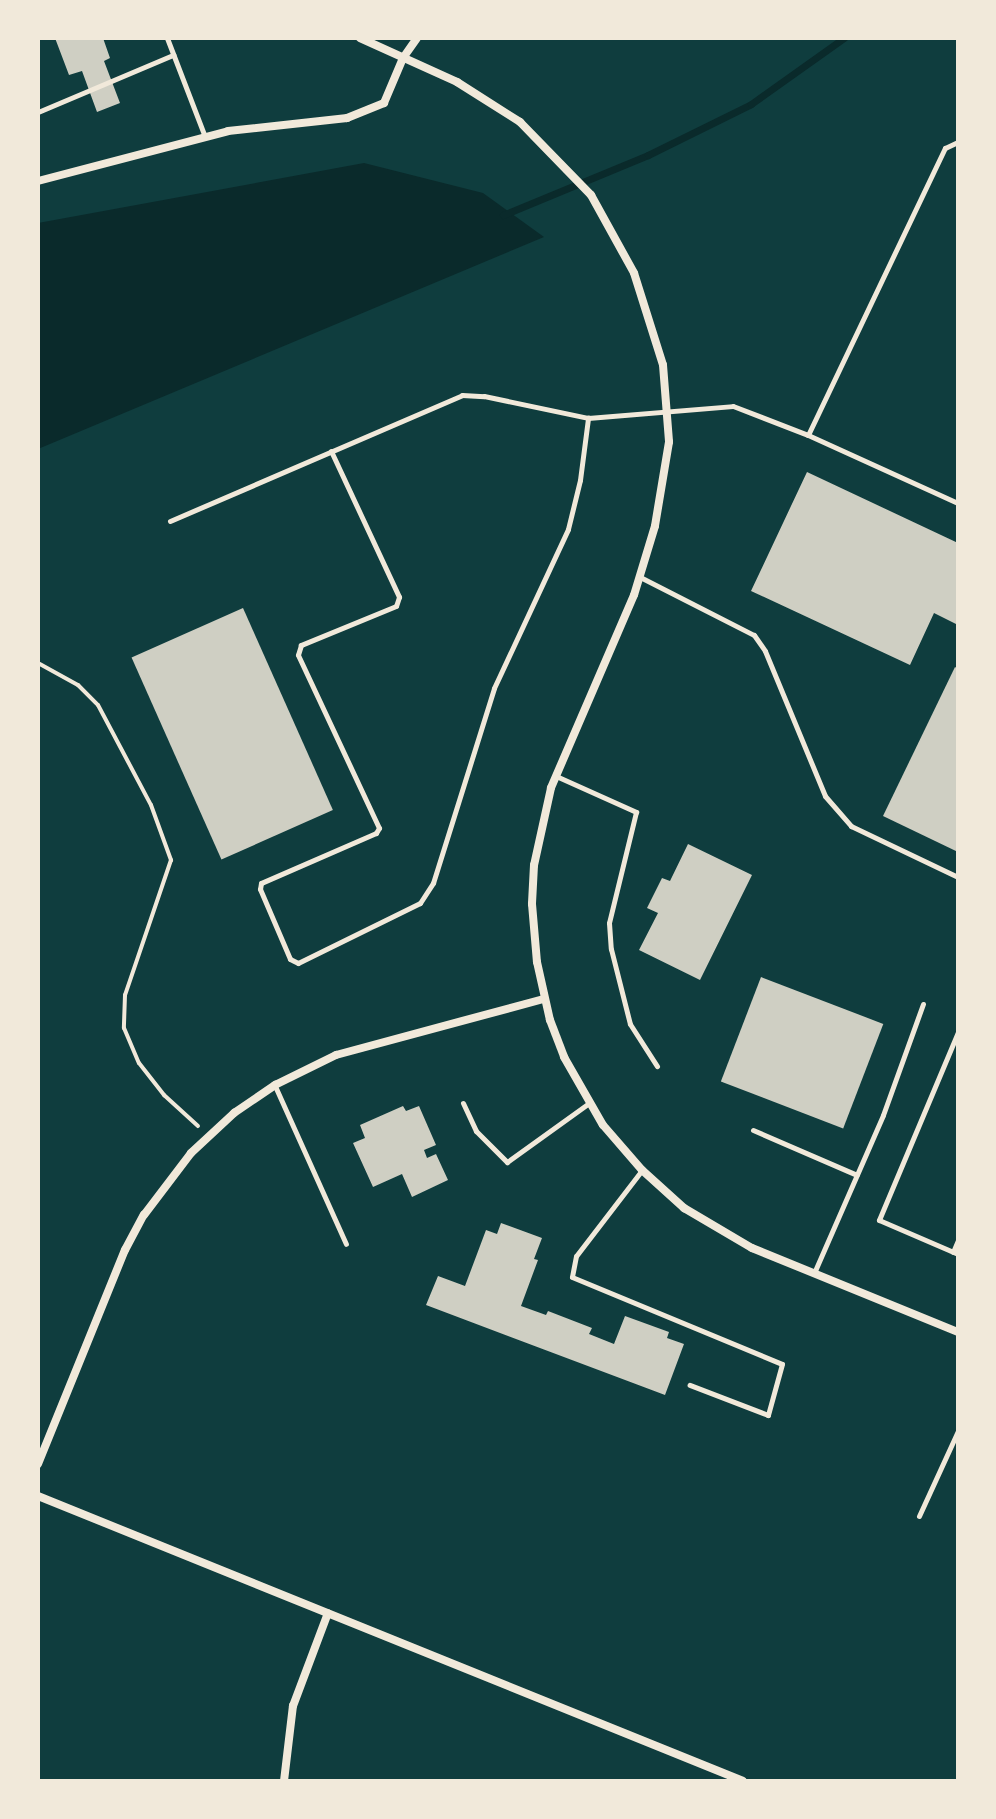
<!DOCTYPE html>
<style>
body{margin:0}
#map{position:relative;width:996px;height:1819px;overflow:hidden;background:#0f3d3e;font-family:"Fira Sans",sans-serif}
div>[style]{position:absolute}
.water>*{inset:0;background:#0a2a2b}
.stream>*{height:7px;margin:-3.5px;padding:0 3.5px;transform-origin:3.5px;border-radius:3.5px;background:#0a2a2b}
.building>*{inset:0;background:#cfcfc3;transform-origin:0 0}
.path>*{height:4px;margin:-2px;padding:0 2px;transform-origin:2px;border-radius:2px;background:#f1e9da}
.service>*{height:5px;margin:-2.5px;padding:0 2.5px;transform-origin:2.5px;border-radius:2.5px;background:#f1e9da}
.minor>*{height:8px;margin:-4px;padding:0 4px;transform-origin:4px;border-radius:4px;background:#f1e9da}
span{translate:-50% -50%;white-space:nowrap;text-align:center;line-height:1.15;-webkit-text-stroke:8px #f1e9da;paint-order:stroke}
.frame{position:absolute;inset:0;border:40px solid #f1e9da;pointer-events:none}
</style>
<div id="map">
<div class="water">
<div style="clip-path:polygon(364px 163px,483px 193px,544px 237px,38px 449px,38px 223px)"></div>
</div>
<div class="stream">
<div style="left:503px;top:215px;width:157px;rotate:-22.5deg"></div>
<div style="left:648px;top:155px;width:115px;rotate:-26.3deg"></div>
<div style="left:751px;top:104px;width:114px;rotate:-35.4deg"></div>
</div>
<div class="building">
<div style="clip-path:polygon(55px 38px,103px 38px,110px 58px,104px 61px,120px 103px,97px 112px,82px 71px,69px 75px)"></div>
<div style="clip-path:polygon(807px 472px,958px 543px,958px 625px,934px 613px,910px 665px,751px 591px)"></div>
<div style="left:243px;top:608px;width:221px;height:122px;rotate:66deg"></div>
<div style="clip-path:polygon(955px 667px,958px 669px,958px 852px,883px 816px)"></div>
<div style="clip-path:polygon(688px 844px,752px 875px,700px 980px,639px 950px,658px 913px,647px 908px,662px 878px,670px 881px)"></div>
<div style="left:761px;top:977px;width:131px;height:112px;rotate:21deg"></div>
<div style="clip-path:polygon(403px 1106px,406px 1111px,419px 1106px,436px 1145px,424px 1150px,427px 1158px,436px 1154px,448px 1180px,412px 1197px,402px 1174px,373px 1187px,353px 1143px,365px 1138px,360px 1125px)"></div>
<div style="clip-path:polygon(501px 1223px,542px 1238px,534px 1259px,538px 1260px,521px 1306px,546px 1315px,548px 1311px,592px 1328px,589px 1334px,614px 1344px,625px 1316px,669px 1332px,667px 1338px,684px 1344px,665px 1395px,426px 1305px,438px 1276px,465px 1286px,486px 1230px,497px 1234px)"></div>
</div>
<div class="path">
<div style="left:38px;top:663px;width:46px;rotate:28.8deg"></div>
<div style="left:78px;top:685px;width:28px;rotate:45deg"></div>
<div style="left:98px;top:705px;width:113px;rotate:62.1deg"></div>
<div style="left:151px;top:805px;width:59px;rotate:70deg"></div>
<div style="left:171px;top:860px;width:143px;rotate:108.8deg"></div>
<div style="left:125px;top:995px;width:33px;rotate:92deg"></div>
<div style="left:124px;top:1028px;width:38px;rotate:67deg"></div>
<div style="left:139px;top:1063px;width:41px;rotate:52deg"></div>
<div style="left:164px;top:1095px;width:46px;rotate:42.4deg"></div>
</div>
<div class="service">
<div style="left:167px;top:38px;width:106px;rotate:69deg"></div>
<div style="left:38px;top:112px;width:147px;rotate:-22.9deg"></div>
<div style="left:808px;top:435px;width:318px;rotate:-64.5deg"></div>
<div style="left:945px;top:148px;width:14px;rotate:-25deg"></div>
<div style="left:331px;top:451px;width:161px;rotate:65deg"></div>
<div style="left:399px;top:597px;width:9px;rotate:108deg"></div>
<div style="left:396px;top:606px;width:103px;rotate:157.7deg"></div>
<div style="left:301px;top:645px;width:10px;rotate:107deg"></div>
<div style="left:298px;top:655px;width:191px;rotate:64.9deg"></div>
<div style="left:379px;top:828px;width:6px;rotate:121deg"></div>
<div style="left:376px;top:833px;width:125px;rotate:156.5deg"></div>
<div style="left:261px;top:883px;width:6px;rotate:99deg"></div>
<div style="left:260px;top:889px;width:76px;rotate:66.8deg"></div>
<div style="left:290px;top:959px;width:9px;rotate:27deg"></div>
<div style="left:298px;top:963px;width:136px;rotate:-26.2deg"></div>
<div style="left:420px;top:903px;width:24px;rotate:-57deg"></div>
<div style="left:433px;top:883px;width:204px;rotate:-72.6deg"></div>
<div style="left:494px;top:688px;width:175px;rotate:-65deg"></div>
<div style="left:568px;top:529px;width:50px;rotate:-76.2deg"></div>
<div style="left:580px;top:480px;width:63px;rotate:-82.6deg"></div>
<div style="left:170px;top:521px;width:318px;rotate:-23.3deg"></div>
<div style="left:462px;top:395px;width:22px;rotate:3deg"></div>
<div style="left:484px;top:396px;width:106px;rotate:11.9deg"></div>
<div style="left:588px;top:418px;width:145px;rotate:-4.7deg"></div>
<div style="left:733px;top:406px;width:80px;rotate:21.1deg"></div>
<div style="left:808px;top:435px;width:165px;rotate:24.4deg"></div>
<div style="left:640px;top:577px;width:128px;rotate:27deg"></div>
<div style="left:754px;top:635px;width:19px;rotate:55deg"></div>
<div style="left:765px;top:651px;width:157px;rotate:67.5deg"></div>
<div style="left:825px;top:796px;width:40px;rotate:49deg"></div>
<div style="left:851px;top:826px;width:119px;rotate:25.5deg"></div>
<div style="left:556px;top:776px;width:88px;rotate:24.2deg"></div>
<div style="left:636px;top:812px;width:114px;rotate:103.7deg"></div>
<div style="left:609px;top:923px;width:26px;rotate:86deg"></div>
<div style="left:611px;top:949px;width:77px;rotate:75.8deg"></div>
<div style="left:630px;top:1024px;width:50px;rotate:57.3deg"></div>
<div style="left:958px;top:1032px;width:204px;rotate:112.8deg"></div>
<div style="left:879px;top:1220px;width:86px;rotate:23.3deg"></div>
<div style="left:275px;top:1086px;width:173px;rotate:65.8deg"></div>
<div style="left:463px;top:1103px;width:31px;rotate:65deg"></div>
<div style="left:476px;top:1131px;width:44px;rotate:45deg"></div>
<div style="left:507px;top:1162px;width:101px;rotate:-35.7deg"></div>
<div style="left:753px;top:1130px;width:113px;rotate:23.4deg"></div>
<div style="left:642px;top:1170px;width:108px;rotate:127.5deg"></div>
<div style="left:576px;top:1256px;width:21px;rotate:101deg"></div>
<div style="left:572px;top:1277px;width:227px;rotate:22.5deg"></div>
<div style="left:782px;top:1364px;width:53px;rotate:105.4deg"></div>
<div style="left:768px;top:1415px;width:84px;rotate:-159deg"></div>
<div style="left:953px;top:1252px;width:13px;rotate:-67deg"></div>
<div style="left:814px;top:1273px;width:172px;rotate:-66.4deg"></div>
<div style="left:883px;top:1115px;width:118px;rotate:-70.2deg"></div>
<div style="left:919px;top:1516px;width:94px;rotate:-65.4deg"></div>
</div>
<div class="minor">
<div style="left:360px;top:38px;width:107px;rotate:24.4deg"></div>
<div style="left:457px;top:82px;width:75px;rotate:32.4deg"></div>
<div style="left:520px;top:122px;width:102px;rotate:45.8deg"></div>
<div style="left:591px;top:195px;width:89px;rotate:61.1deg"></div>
<div style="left:634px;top:273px;width:96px;rotate:72.5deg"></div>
<div style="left:663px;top:365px;width:77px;rotate:85.5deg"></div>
<div style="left:669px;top:442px;width:85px;rotate:99.5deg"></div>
<div style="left:655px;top:526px;width:72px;rotate:106.9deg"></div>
<div style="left:634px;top:595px;width:210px;rotate:113.3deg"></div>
<div style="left:551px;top:788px;width:79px;rotate:102.4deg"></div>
<div style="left:534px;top:865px;width:39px;rotate:93deg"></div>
<div style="left:532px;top:904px;width:58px;rotate:85.1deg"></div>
<div style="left:537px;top:962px;width:59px;rotate:77.4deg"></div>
<div style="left:550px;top:1020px;width:40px;rotate:69deg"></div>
<div style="left:564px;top:1057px;width:78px;rotate:60.2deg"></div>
<div style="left:603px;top:1125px;width:60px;rotate:49.1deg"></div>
<div style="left:642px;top:1170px;width:57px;rotate:42.1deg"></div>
<div style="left:684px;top:1208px;width:79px;rotate:30.5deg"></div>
<div style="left:752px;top:1248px;width:222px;rotate:22.2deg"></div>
<div style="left:38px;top:181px;width:196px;rotate:-14.7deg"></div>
<div style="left:228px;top:131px;width:120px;rotate:-6.2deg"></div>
<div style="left:347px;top:118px;width:40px;rotate:-22deg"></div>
<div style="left:384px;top:103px;width:49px;rotate:-67.1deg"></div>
<div style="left:403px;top:58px;width:24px;rotate:-55deg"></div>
<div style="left:38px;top:1464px;width:231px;rotate:-67.9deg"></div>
<div style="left:125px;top:1250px;width:40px;rotate:-62deg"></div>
<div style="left:144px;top:1215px;width:78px;rotate:-52.8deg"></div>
<div style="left:191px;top:1153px;width:59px;rotate:-42.9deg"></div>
<div style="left:234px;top:1113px;width:50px;rotate:-34.3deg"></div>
<div style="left:275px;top:1085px;width:68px;rotate:-26.2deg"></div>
<div style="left:336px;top:1055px;width:215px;rotate:-15.1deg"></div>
<div style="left:38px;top:1496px;width:760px;rotate:22.01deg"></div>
<div style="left:284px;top:1781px;width:76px;rotate:-83.2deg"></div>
<div style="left:293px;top:1706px;width:99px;rotate:-69.4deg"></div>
</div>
<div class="frame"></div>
</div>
